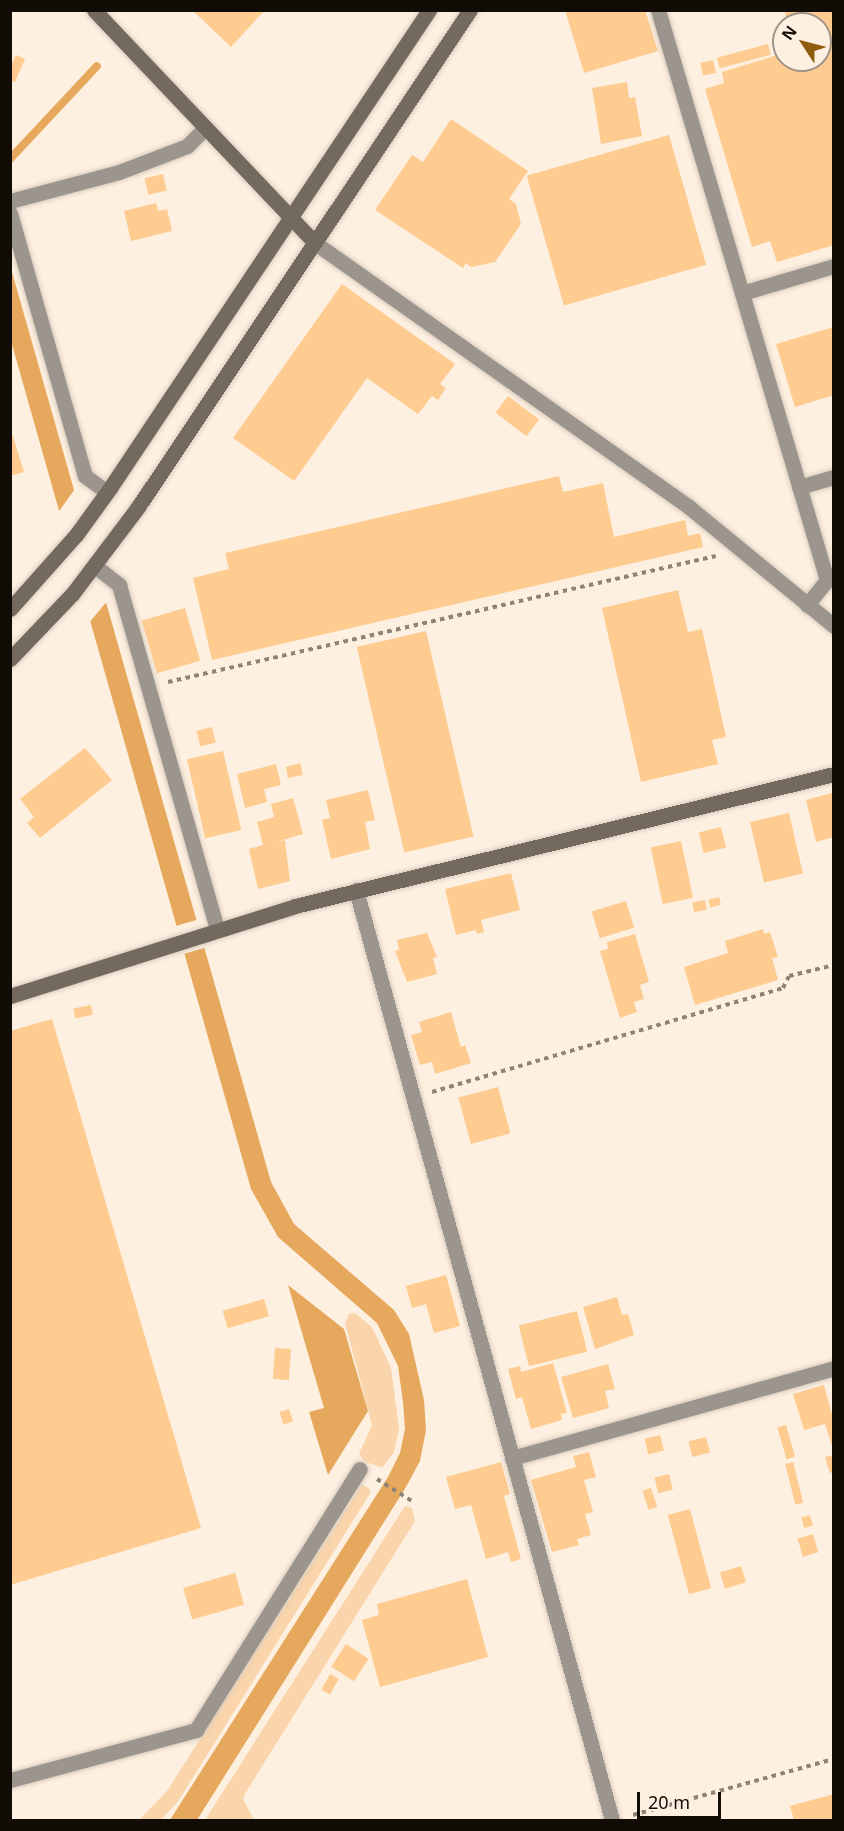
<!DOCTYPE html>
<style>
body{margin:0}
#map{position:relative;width:844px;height:1831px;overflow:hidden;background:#fef0e1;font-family:"Noto Sans",sans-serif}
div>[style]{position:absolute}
.green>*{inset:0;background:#fad5ab}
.water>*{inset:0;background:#e6a85c}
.pier>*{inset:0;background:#fef0e1;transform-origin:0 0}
.stream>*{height:8px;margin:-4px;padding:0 4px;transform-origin:4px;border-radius:4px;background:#e6a85c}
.building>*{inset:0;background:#fecb90;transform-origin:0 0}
.path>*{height:4px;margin-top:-2px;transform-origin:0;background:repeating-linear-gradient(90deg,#8d8378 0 4.5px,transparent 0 9px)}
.roads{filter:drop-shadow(0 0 2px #d8ccbe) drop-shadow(0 0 2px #d8ccbe)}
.lane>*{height:15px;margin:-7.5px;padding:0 7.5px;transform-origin:7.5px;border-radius:7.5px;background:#9c958d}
.street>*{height:15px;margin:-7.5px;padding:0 7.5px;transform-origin:7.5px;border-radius:7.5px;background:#9c958d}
.secondary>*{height:15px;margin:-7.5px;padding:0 7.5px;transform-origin:7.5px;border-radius:7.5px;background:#73695e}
span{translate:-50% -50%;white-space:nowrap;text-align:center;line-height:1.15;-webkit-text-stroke:5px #fef0e1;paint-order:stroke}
.frame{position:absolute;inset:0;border:12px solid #120c06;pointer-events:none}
.north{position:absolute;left:772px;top:12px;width:60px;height:60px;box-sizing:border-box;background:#fef0e1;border:2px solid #a09589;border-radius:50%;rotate:306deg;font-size:16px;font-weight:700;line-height:24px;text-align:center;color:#120c06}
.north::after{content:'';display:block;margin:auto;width:21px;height:27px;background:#905c0d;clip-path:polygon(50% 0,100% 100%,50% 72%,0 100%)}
.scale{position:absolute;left:637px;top:1792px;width:84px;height:27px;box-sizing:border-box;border:3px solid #120c06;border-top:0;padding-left:8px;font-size:18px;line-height:21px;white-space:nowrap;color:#120c06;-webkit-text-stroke:4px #fef0e1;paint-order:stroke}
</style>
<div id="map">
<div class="green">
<div style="clip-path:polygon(355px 1313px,372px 1327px,391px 1368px,399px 1428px,394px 1452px,382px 1468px,364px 1461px,359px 1454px,372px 1425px,345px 1323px,349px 1314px)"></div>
<div style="clip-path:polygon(362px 1484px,371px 1490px,369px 1495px,179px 1800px,161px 1820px,139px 1820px,167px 1791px)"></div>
<div style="clip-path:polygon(405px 1506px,412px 1508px,415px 1521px,246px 1792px,243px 1799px,254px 1820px,205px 1820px)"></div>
</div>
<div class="water">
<div style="clip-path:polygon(10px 265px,271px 1182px,294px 1224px,394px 1310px,409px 1334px,424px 1400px,426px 1430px,420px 1461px,406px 1487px,197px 1820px,170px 1820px,388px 1477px,400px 1453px,405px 1429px,403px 1402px,398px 1366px,377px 1323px,278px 1237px,251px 1189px,11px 341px)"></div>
<div style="clip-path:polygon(288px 1285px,344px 1329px,368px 1411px,328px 1475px,309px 1412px,324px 1408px)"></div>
</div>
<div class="pier">
<div style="clip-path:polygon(77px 486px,109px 599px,88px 624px,57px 514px)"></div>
<div style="left:200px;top:919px;width:29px;height:27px;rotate:74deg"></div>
</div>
<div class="stream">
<div style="left:10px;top:159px;width:127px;rotate:-46.9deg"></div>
</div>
<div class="building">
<div style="clip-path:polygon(192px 10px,265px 10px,231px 47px)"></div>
<div style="clip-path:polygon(565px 10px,645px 10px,658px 51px,584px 73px)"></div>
<div style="clip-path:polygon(784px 10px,834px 10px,834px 245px,777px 262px,770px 241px,752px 247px,705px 89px,724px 83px,722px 72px,784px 53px,784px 60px,820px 60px,820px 24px,788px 24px)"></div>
<div style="left:768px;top:44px;width:11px;height:53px;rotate:75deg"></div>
<div style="clip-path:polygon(16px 55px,25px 59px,15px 82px,10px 80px,10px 67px)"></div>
<div style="left:713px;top:60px;width:13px;height:13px;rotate:77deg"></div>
<div style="clip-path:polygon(627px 82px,629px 98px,635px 97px,642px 136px,601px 144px,592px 88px)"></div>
<div style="clip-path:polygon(451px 119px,528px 171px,509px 199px,516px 204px,521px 224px,495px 262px,471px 267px,466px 263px,463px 268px,375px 210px,412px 155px,423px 162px)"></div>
<div style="left:669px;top:135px;width:135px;height:148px;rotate:74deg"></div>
<div style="left:163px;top:174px;width:17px;height:19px;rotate:77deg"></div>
<div style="clip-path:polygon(156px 203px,158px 211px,167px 209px,172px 231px,131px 241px,124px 211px)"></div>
<div style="clip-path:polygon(342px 284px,455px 364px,440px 384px,446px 388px,438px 400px,432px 396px,418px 414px,367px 378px,294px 481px,233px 438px)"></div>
<div style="clip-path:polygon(834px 327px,834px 395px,795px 407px,776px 344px)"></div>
<div style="left:508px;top:396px;width:39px;height:21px;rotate:37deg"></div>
<div style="clip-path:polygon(13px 436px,24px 472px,10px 476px,10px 437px)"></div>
<div style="clip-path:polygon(559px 476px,563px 492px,603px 483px,614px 537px,685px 520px,688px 536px,700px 533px,703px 547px,212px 660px,193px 578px,229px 569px,225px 553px)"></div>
<div style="clip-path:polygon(678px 590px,688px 632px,702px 629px,726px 737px,712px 740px,718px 764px,641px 782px,602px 608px)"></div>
<div style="left:185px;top:608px;width:55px;height:45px;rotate:74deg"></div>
<div style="left:426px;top:631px;width:211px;height:71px;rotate:77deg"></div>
<div style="left:212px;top:727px;width:16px;height:16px;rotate:76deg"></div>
<div style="clip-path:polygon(85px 748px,112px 780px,40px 838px,27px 823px,34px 817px,20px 799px)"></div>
<div style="left:223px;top:751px;width:81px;height:37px;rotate:77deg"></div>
<div style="clip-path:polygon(300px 763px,303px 775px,288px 778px,286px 767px)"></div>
<div style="clip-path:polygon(276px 764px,281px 785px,264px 789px,267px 802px,245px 808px,237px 774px)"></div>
<div style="clip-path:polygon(368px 790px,375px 820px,365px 822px,370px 849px,331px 859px,322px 820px,330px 818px,326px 800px)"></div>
<div style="clip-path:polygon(832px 793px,834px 837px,816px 842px,806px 800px)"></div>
<div style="clip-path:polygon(293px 798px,303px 834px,273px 843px,285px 840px,290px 881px,258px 889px,249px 849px,263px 845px,257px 822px,274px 817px,271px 804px)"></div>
<div style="left:789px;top:813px;width:62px;height:40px;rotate:77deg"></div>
<div style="left:721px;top:827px;width:21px;height:23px;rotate:76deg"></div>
<div style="left:681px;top:841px;width:58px;height:31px;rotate:78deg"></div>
<div style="clip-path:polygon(511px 873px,520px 910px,481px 920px,484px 932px,477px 934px,476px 930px,456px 935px,445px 889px)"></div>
<div style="left:719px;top:897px;width:8px;height:11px;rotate:76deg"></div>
<div style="left:705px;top:900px;width:10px;height:13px;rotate:79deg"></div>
<div style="left:626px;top:901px;width:28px;height:36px;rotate:73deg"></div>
<div style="clip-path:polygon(763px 929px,764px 934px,770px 932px,778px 957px,772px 958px,778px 980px,695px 1005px,684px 967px,728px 953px,725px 941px)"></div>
<div style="clip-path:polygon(427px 933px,437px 957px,433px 958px,437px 974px,407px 982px,395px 951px,399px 950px,397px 940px)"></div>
<div style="clip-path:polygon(635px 934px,649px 982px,640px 985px,644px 999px,634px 1002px,637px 1012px,620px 1018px,600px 951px,608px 949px,607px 942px)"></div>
<div style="left:91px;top:1005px;width:10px;height:18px;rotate:79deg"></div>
<div style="clip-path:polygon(451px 1012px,461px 1047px,465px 1045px,471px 1063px,435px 1074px,432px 1062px,420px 1065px,411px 1035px,422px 1032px,419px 1022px)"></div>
<div style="clip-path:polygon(52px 1019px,201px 1528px,10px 1585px,10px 1031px)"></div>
<div style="left:498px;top:1087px;width:48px;height:41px;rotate:75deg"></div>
<div style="clip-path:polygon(446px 1275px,460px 1326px,434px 1333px,426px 1304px,412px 1308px,406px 1286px)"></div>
<div style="clip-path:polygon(617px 1297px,622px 1315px,628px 1314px,634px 1335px,595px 1349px,583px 1307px)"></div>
<div style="left:264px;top:1299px;width:18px;height:43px;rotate:74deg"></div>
<div style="left:577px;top:1311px;width:42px;height:60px;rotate:76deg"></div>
<div style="left:275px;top:1348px;width:16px;height:31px;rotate:4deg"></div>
<div style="clip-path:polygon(553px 1363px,567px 1413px,561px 1414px,562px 1420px,531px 1429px,522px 1397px,516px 1399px,508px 1369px,520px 1366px,521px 1372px)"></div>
<div style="clip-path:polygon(608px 1364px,615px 1389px,605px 1391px,609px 1408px,573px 1418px,561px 1377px)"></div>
<div style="clip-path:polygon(824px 1385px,834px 1422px,834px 1452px,825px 1424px,804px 1430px,793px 1394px)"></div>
<div style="left:289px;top:1409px;width:13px;height:10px;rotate:72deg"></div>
<div style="left:786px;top:1425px;width:33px;height:9px;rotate:74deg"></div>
<div style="left:660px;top:1435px;width:16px;height:16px;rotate:76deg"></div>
<div style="left:706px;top:1437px;width:16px;height:18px;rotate:76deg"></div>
<div style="clip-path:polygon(589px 1452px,596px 1477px,584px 1480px,593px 1512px,585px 1514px,591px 1535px,577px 1539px,579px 1545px,552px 1552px,531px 1480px,576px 1467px,573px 1456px)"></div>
<div style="clip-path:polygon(834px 1455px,834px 1472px,830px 1473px,825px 1457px)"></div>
<div style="clip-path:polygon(501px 1462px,510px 1494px,504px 1496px,521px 1559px,511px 1562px,508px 1552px,486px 1559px,471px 1505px,455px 1509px,446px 1477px)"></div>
<div style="left:793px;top:1462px;width:42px;height:8px;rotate:76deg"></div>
<div style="left:669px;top:1474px;width:16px;height:15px;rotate:76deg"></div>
<div style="left:651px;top:1488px;width:20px;height:9px;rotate:72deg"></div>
<div style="left:690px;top:1509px;width:82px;height:23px;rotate:75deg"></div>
<div style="left:810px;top:1515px;width:11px;height:9px;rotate:75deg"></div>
<div style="left:813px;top:1534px;width:19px;height:16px;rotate:74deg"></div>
<div style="left:741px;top:1566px;width:17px;height:22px;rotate:73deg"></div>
<div style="left:235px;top:1573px;width:33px;height:54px;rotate:74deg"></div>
<div style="clip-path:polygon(467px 1579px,488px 1657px,380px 1687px,362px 1620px,379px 1615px,377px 1604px)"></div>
<div style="left:346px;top:1644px;width:27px;height:27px;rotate:33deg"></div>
<div style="left:330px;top:1674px;width:10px;height:18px;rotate:29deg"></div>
<div style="clip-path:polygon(834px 1794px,834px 1820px,794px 1820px,790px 1806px)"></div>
</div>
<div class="path">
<div style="left:168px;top:682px;width:562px;rotate:-12.95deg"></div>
<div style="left:432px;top:1092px;width:366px;rotate:-16.5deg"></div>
<div style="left:783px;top:988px;width:13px;rotate:-63deg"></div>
<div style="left:789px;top:976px;width:46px;rotate:-13.7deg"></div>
<div style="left:377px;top:1479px;width:41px;rotate:32.2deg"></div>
<div style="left:633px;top:1815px;width:209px;rotate:-15.6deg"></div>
</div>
<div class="roads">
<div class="lane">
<div style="left:10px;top:1780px;width:193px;rotate:-15deg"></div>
<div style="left:196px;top:1730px;width:308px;rotate:-57.9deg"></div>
</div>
<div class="street">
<div style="left:658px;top:10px;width:595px;rotate:73.49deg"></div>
<div style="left:827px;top:580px;width:32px;rotate:129deg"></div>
<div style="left:10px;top:201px;width:113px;rotate:-14.9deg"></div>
<div style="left:119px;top:172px;width:73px;rotate:-20.9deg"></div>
<div style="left:187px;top:146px;width:25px;rotate:-45deg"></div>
<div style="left:10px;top:213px;width:273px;rotate:74.1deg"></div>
<div style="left:85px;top:476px;width:27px;rotate:36deg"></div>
<div style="left:315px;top:243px;width:458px;rotate:35.2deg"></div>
<div style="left:689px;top:507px;width:188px;rotate:39.4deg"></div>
<div style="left:742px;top:293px;width:96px;rotate:-16.4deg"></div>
<div style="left:799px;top:487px;width:36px;rotate:-16deg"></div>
<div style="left:95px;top:566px;width:31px;rotate:38deg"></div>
<div style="left:119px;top:585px;width:358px;rotate:74.1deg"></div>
<div style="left:356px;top:890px;width:965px;rotate:74.61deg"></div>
<div style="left:512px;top:1458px;width:334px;rotate:-15.6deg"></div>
</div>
<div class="secondary">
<div style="left:94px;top:10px;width:321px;rotate:46.5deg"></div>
<div style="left:10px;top:609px;width:99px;rotate:-48.3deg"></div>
<div style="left:76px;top:535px;width:58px;rotate:-54.1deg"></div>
<div style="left:110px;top:488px;width:575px;rotate:-56.28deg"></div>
<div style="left:10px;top:659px;width:91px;rotate:-46.3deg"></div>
<div style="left:73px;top:593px;width:108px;rotate:-52.9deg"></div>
<div style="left:138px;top:507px;width:598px;rotate:-56.26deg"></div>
<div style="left:10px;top:996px;width:299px;rotate:-17.5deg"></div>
<div style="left:295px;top:906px;width:555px;rotate:-13.76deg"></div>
</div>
</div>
<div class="frame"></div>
<div class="north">N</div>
<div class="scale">20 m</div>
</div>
